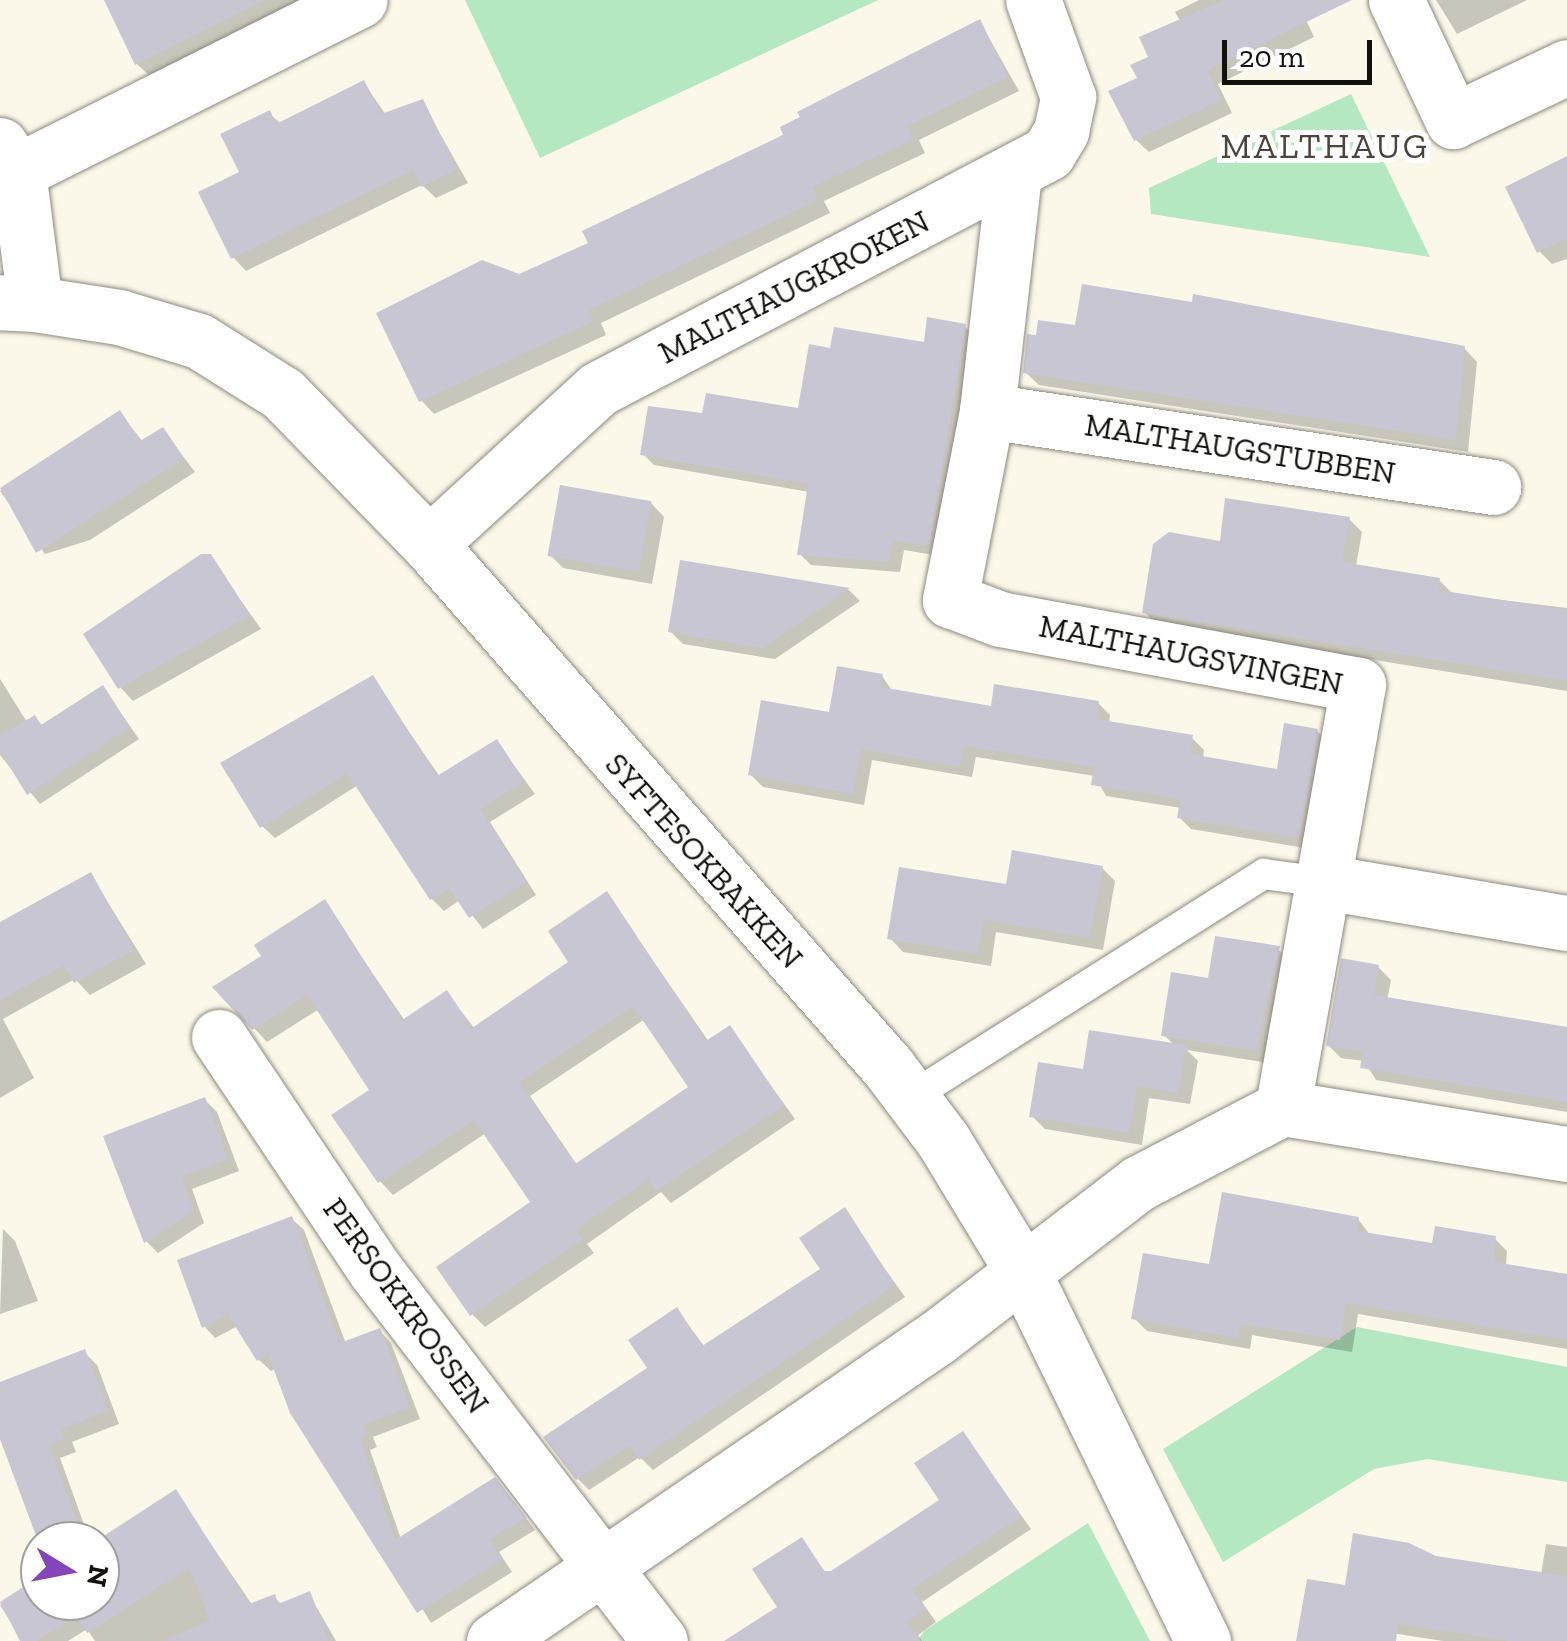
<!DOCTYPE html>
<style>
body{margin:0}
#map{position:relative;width:1567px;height:1641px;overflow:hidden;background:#fbf7e9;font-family:"Zilla Slab",serif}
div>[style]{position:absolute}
.green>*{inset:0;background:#b3e8c0}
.shadow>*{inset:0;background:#0003}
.building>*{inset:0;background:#c8c6d3;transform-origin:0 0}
.roads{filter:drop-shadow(0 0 2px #8d897d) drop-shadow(0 0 2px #8d897d)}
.lane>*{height:30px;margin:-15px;padding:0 15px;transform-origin:15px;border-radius:15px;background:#fff}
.street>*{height:55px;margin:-27.5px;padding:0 27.5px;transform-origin:27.5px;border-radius:27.5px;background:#fff}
.secondary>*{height:55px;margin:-27.5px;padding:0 27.5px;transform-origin:27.5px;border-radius:27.5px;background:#fff}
span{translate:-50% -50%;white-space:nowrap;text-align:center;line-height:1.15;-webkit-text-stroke:10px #fff;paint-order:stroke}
.street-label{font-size:32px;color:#13110c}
.neighbourhood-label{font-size:35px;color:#49453a;letter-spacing:2.5px}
.north{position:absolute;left:20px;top:1521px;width:100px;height:100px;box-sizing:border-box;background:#fff;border:2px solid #a1a09e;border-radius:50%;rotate:100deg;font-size:28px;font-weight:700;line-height:40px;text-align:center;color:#13110c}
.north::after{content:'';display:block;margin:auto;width:35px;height:45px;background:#8545ba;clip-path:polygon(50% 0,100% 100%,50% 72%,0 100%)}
.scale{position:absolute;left:1222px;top:40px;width:150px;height:45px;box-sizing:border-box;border:5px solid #13110c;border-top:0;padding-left:12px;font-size:30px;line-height:35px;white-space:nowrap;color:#13110c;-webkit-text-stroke:8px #fff;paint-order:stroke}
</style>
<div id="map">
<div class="green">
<div style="clip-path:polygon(465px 0,878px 0,540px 158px)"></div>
<div style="clip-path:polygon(1351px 94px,1430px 257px,1151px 214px,1149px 188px)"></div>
<div style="clip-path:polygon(1357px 1327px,1567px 1367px,1567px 1482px,1428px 1459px,1374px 1469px,1223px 1562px,1163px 1449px)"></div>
<div style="clip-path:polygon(1088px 1523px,1150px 1641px,918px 1641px,924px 1631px)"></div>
</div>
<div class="shadow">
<div style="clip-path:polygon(108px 0,306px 0,151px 77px,137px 64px)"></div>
<div style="clip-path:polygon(1199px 0,1297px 0,1314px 37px,1218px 84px,1232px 113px,1149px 152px,1136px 140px,1140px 79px,1180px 21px,1175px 12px)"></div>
<div style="clip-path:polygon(1436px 0,1527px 0,1457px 34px)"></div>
<div style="clip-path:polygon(980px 22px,1019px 91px,919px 140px,925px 153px,824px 201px,830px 213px,601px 323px,606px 335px,434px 414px,421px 400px,519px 277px,592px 244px)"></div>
<div style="clip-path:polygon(364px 83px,386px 115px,422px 102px,468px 183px,436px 198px,422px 185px,246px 271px,233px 257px,242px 173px,269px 113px,281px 124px)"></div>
<div style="clip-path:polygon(1567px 159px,1567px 259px,1552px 264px,1539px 251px)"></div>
<div style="clip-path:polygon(964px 326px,976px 337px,940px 556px,904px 550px,900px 572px,811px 565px,800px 554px,809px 492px,654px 465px,643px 454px,704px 415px,801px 411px,832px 351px,926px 345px)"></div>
<div style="clip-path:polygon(1077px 328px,1464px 348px,1477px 362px,1468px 452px,1039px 385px,1025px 372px)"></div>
<div style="clip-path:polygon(120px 413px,143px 442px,163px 430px,195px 472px,90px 540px,45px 554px,0 491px)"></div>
<div style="clip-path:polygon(651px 503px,664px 517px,652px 584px,563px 568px,550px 555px)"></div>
<div style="clip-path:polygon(1349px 519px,1362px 532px,1356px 566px,1439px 580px,1453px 594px,1567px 608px,1567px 691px,1158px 625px,1145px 613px)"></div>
<div style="clip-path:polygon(210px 557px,261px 629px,133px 701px,120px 687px)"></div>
<div style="clip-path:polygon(682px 563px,849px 590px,860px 601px,775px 659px,683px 644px,670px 631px)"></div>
<div style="clip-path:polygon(882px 676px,893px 692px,993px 709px,1098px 703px,1110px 715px,1109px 724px,1192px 738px,1204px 750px,1203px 759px,1279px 771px,1317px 731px,1329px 743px,1311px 849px,1191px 829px,1179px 817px,1181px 808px,1106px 796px,1095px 776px,976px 757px,972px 777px,872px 760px,864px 805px,763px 787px,751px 775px)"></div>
<div style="clip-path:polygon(372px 678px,440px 777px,497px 742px,535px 794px,490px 822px,536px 895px,483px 929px,460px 900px,444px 911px,432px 899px,358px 785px,275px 838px,262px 826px)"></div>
<div style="clip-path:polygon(0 679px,27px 722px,35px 718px,44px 727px,103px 688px,139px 739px,40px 804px,0 755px)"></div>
<div style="clip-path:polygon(1102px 868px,1115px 881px,1103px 950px,996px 932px,991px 966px,903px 952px,890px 938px,1008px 887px)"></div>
<div style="clip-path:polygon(91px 875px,146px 964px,90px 995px,75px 979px,3px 1019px,34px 1078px,0 1098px,0 944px)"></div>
<div style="clip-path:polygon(evenodd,607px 894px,709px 1042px,730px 1029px,795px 1119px,671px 1203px,661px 1192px,587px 1244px,594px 1253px,485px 1327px,472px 1314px,534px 1203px,486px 1133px,393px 1195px,380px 1181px,373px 1091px,319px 1009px,267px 1042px,254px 1028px,264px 957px,324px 902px,405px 1021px,447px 993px,475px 1029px,572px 963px,607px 894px,645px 1019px,691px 1088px,577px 1165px,530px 1096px,645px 1019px)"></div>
<div style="clip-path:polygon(1277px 948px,1290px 962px,1269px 1063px,1187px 1050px,1198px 1061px,1190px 1104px,1149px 1098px,1142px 1145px,1045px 1129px,1032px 1116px,1086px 1072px,1175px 1046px,1164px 1035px)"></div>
<div style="clip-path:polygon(1378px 967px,1391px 980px,1387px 1000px,1567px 1030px,1567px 1112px,1376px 1080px,1364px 1061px,1341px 1058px,1328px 1045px)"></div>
<div style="clip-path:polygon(205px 1100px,217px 1112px,239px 1171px,192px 1189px,204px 1223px,158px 1253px,146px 1241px,106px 1137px)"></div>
<div style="clip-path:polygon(844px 1211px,905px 1297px,653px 1470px,640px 1457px,589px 1490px,577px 1478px,651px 1369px,677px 1310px,705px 1347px,823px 1270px)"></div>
<div style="clip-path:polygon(292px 1219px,304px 1230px,346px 1344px,380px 1331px,391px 1343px,420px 1419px,373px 1437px,377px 1447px,370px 1450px,401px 1539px,506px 1492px,535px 1530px,499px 1552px,512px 1572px,431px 1623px,276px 1368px,271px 1371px,259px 1360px,238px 1326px,215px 1338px,204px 1326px)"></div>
<div style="clip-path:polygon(1358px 1219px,1370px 1235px,1434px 1246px,1495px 1239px,1507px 1251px,1506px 1266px,1567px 1277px,1567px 1349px,1358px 1314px,1352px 1352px,1252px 1335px,1250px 1349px,1147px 1331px,1134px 1318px,1211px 1267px)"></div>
<div style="clip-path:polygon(3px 1229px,15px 1241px,38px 1301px,0 1314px)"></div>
<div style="clip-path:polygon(84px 1352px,97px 1365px,119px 1424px,72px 1442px,76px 1452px,60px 1458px,90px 1541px,40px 1541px,0 1438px,0 1385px)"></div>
<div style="clip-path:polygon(963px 1434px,1031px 1529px,922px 1602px,936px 1622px,918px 1635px,922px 1641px,734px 1641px,780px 1608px,801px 1541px,827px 1574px,943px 1501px)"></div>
<div style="clip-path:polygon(176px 1493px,253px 1606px,274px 1597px,282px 1605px,309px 1594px,336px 1641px,95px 1641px,87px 1629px,68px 1641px,23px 1641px,0 1605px,40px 1579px,40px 1601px,100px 1601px)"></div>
<div style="clip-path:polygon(1546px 1544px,1567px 1547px,1567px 1641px,1443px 1641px,1385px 1632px,1391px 1641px,1299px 1641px,1347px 1588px,1436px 1558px,1541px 1575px)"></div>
</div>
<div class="building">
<div style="clip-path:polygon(104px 0,265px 0,135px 65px)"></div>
<div style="clip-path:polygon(1224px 0,1352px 0,1207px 70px,1221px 100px,1134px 141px,1108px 91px,1137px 78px,1130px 65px,1148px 57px,1139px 37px)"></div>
<div style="clip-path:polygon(980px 19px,1008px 77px,907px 126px,913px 139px,812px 187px,818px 200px,589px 310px,594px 321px,419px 402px,376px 313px,482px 260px,519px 274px,588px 243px,582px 231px,783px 135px,780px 127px,800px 117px,797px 112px)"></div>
<div style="clip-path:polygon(364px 80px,381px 114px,423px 99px,457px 169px,421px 187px,413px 170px,231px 259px,198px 192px,239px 172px,220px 134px,270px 110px,276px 124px)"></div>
<div style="clip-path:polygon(1567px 156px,1567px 238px,1537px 253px,1505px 187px)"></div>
<div style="clip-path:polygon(1082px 284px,1192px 302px,1193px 294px,1465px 346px,1456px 440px,1023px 373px,1027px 334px,1036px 335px,1038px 320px,1075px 325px)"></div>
<div style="clip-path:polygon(927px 317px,966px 324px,929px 546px,893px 540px,889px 562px,797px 555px,808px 484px,640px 455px,648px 406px,702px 413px,706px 393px,798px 408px,809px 344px,830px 348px,834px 327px,924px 342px)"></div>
<div style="clip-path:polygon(120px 410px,140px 441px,163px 427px,184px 458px,36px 553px,0 488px)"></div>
<div style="left:560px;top:485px;width:93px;height:72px;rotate:10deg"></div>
<div style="clip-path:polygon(1225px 498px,1350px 517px,1342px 562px,1440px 578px,1438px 590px,1567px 610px,1567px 681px,1142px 613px,1153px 544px,1169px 532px,1220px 541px)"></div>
<div style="clip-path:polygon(201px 554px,211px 554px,250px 615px,118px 689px,83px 634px)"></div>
<div style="clip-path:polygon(680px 560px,850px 588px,762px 648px,668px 632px)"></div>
<div style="clip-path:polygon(837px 666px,883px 674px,881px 687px,991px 706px,994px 684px,1099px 701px,1096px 719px,1193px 735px,1190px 754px,1277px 769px,1284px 723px,1318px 729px,1299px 838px,1177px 818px,1180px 799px,1091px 785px,1094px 767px,964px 746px,960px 767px,861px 749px,853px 794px,748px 775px,761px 700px,829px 712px)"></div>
<div style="clip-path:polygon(373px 675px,437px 776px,497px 739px,524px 781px,480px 809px,526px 882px,469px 918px,449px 888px,430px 900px,347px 773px,260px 828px,220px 763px)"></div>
<div style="clip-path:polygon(103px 685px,130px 727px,27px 795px,0 751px,0 736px,35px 715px,41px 725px)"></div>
<div style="clip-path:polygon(1012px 850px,1103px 866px,1090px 938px,984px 920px,978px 954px,887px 939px,899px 867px,1006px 884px)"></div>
<div style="clip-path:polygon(91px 872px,134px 950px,74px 983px,64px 965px,0 1000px,0 922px)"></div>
<div style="clip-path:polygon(evenodd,607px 891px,706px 1041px,730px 1025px,784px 1105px,656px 1191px,648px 1179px,576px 1230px,582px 1239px,470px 1316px,436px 1267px,530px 1202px,474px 1120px,378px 1183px,331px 1115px,369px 1090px,307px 995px,252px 1030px,212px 987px,261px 956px,254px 945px,325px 899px,402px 1020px,447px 990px,472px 1028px,568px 962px,548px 931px,607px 891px,633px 1006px,688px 1087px,575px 1164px,519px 1082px,633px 1006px)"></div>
<div style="clip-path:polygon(1215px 936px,1280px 946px,1256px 1051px,1161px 1036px,1171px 972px,1208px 978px)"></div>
<div style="clip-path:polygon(1341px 958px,1379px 965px,1374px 995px,1567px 1027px,1567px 1102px,1360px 1068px,1363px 1052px,1326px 1046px)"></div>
<div style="clip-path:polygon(1089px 1030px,1186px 1045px,1178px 1093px,1137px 1086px,1129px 1133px,1029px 1117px,1038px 1062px,1083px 1069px)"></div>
<div style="clip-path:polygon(205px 1097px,228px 1159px,181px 1177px,194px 1210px,144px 1243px,103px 1136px)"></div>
<div style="clip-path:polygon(1222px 1192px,1359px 1217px,1357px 1231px,1432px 1243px,1435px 1226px,1496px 1236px,1494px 1262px,1567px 1274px,1567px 1340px,1346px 1303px,1340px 1340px,1240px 1324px,1238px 1338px,1131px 1319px,1143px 1253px,1209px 1264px)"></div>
<div style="clip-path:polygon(845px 1207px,895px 1285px,639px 1460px,630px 1445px,576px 1480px,543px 1437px,647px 1368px,628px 1340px,677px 1307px,702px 1346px,820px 1269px,799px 1238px)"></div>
<div style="clip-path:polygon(292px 1216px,340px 1343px,380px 1328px,410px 1407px,363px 1425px,367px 1436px,360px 1438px,395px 1540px,495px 1477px,526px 1517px,489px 1540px,502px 1559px,417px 1613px,290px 1413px,268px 1354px,257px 1361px,228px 1315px,202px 1328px,177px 1260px)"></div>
<div style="clip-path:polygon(85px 1349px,108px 1411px,61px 1429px,64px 1439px,49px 1445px,84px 1541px,38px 1541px,0 1439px,0 1382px)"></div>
<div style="clip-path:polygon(963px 1431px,1021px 1516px,912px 1589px,926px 1609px,907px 1622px,921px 1641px,724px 1641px,777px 1607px,752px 1569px,802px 1537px,824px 1571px,831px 1571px,939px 1500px,914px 1463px)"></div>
<div style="clip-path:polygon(176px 1489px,249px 1604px,275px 1594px,278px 1604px,310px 1591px,329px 1641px,163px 1641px,210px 1620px,189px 1568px,87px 1633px,76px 1616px,36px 1641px,20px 1641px,0 1602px,40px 1576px,40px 1601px,100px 1601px,96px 1541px)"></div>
<div style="clip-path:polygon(1353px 1533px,1409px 1543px,1436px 1556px,1567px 1576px,1567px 1641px,1509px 1641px,1398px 1624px,1396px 1641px,1296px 1641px,1307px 1579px,1345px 1585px)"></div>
</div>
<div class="roads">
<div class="lane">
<div style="left:911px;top:1097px;width:418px;rotate:-32.3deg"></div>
<div style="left:1264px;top:874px;width:61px;rotate:7.6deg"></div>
</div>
<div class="street">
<div style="left:1396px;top:0;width:134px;rotate:64.8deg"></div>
<div style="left:1453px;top:121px;width:126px;rotate:-25.3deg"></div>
<div style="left:0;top:145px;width:32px;rotate:55deg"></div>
<div style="left:18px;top:171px;width:134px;rotate:82.7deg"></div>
<div style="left:35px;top:304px;width:35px;rotate:-177deg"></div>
<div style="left:18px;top:171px;width:382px;rotate:-26.6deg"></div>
<div style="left:1014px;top:174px;width:239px;rotate:96.5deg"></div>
<div style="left:987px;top:411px;width:193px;rotate:101.1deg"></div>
<div style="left:950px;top:600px;width:53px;rotate:20.8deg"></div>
<div style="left:1000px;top:619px;width:364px;rotate:10.4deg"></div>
<div style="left:1358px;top:685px;width:430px;rotate:100.1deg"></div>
<div style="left:987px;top:411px;width:512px;rotate:8.54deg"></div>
<div style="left:429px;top:544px;width:229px;rotate:-42.5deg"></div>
<div style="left:598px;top:389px;width:508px;rotate:-27.67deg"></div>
<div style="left:1048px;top:153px;width:26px;rotate:-59deg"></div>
<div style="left:1061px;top:131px;width:35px;rotate:-78deg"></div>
<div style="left:1068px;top:97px;width:103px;rotate:-109.8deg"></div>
<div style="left:1324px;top:882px;width:246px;rotate:9.6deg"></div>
<div style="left:219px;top:1037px;width:280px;rotate:56.2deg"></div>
<div style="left:375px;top:1270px;width:468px;rotate:52.5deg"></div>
<div style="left:494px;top:1641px;width:538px;rotate:-34.4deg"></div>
<div style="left:938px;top:1337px;width:253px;rotate:-37.5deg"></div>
<div style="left:1139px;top:1183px;width:162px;rotate:-27.5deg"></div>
<div style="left:1283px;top:1108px;width:288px;rotate:9.2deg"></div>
</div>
<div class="secondary">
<div style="left:35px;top:304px;width:85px;rotate:8.8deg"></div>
<div style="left:119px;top:317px;width:84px;rotate:16.7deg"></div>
<div style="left:199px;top:341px;width:99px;rotate:32.2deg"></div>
<div style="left:283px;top:394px;width:209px;rotate:45.8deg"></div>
<div style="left:429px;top:544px;width:696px;rotate:48.73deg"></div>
<div style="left:888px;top:1067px;width:91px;rotate:53deg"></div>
<div style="left:943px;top:1140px;width:152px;rotate:58.7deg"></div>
<div style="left:1022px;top:1270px;width:413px;rotate:64deg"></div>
</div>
</div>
<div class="street-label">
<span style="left:794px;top:287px;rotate:-27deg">MALTHAUGKROKEN</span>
<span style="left:1240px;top:449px;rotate:9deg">MALTHAUGSTUBBEN</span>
<span style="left:1191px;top:655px;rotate:11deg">MALTHAUGSVINGEN</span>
<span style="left:704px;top:861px;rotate:48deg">SYFTESOKBAKKEN</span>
<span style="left:406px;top:1306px;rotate:54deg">PERSOKKROSSEN</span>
</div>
<div class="neighbourhood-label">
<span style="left:1325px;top:146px">MALTHAUG</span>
</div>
<div class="north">N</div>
<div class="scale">20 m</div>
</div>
